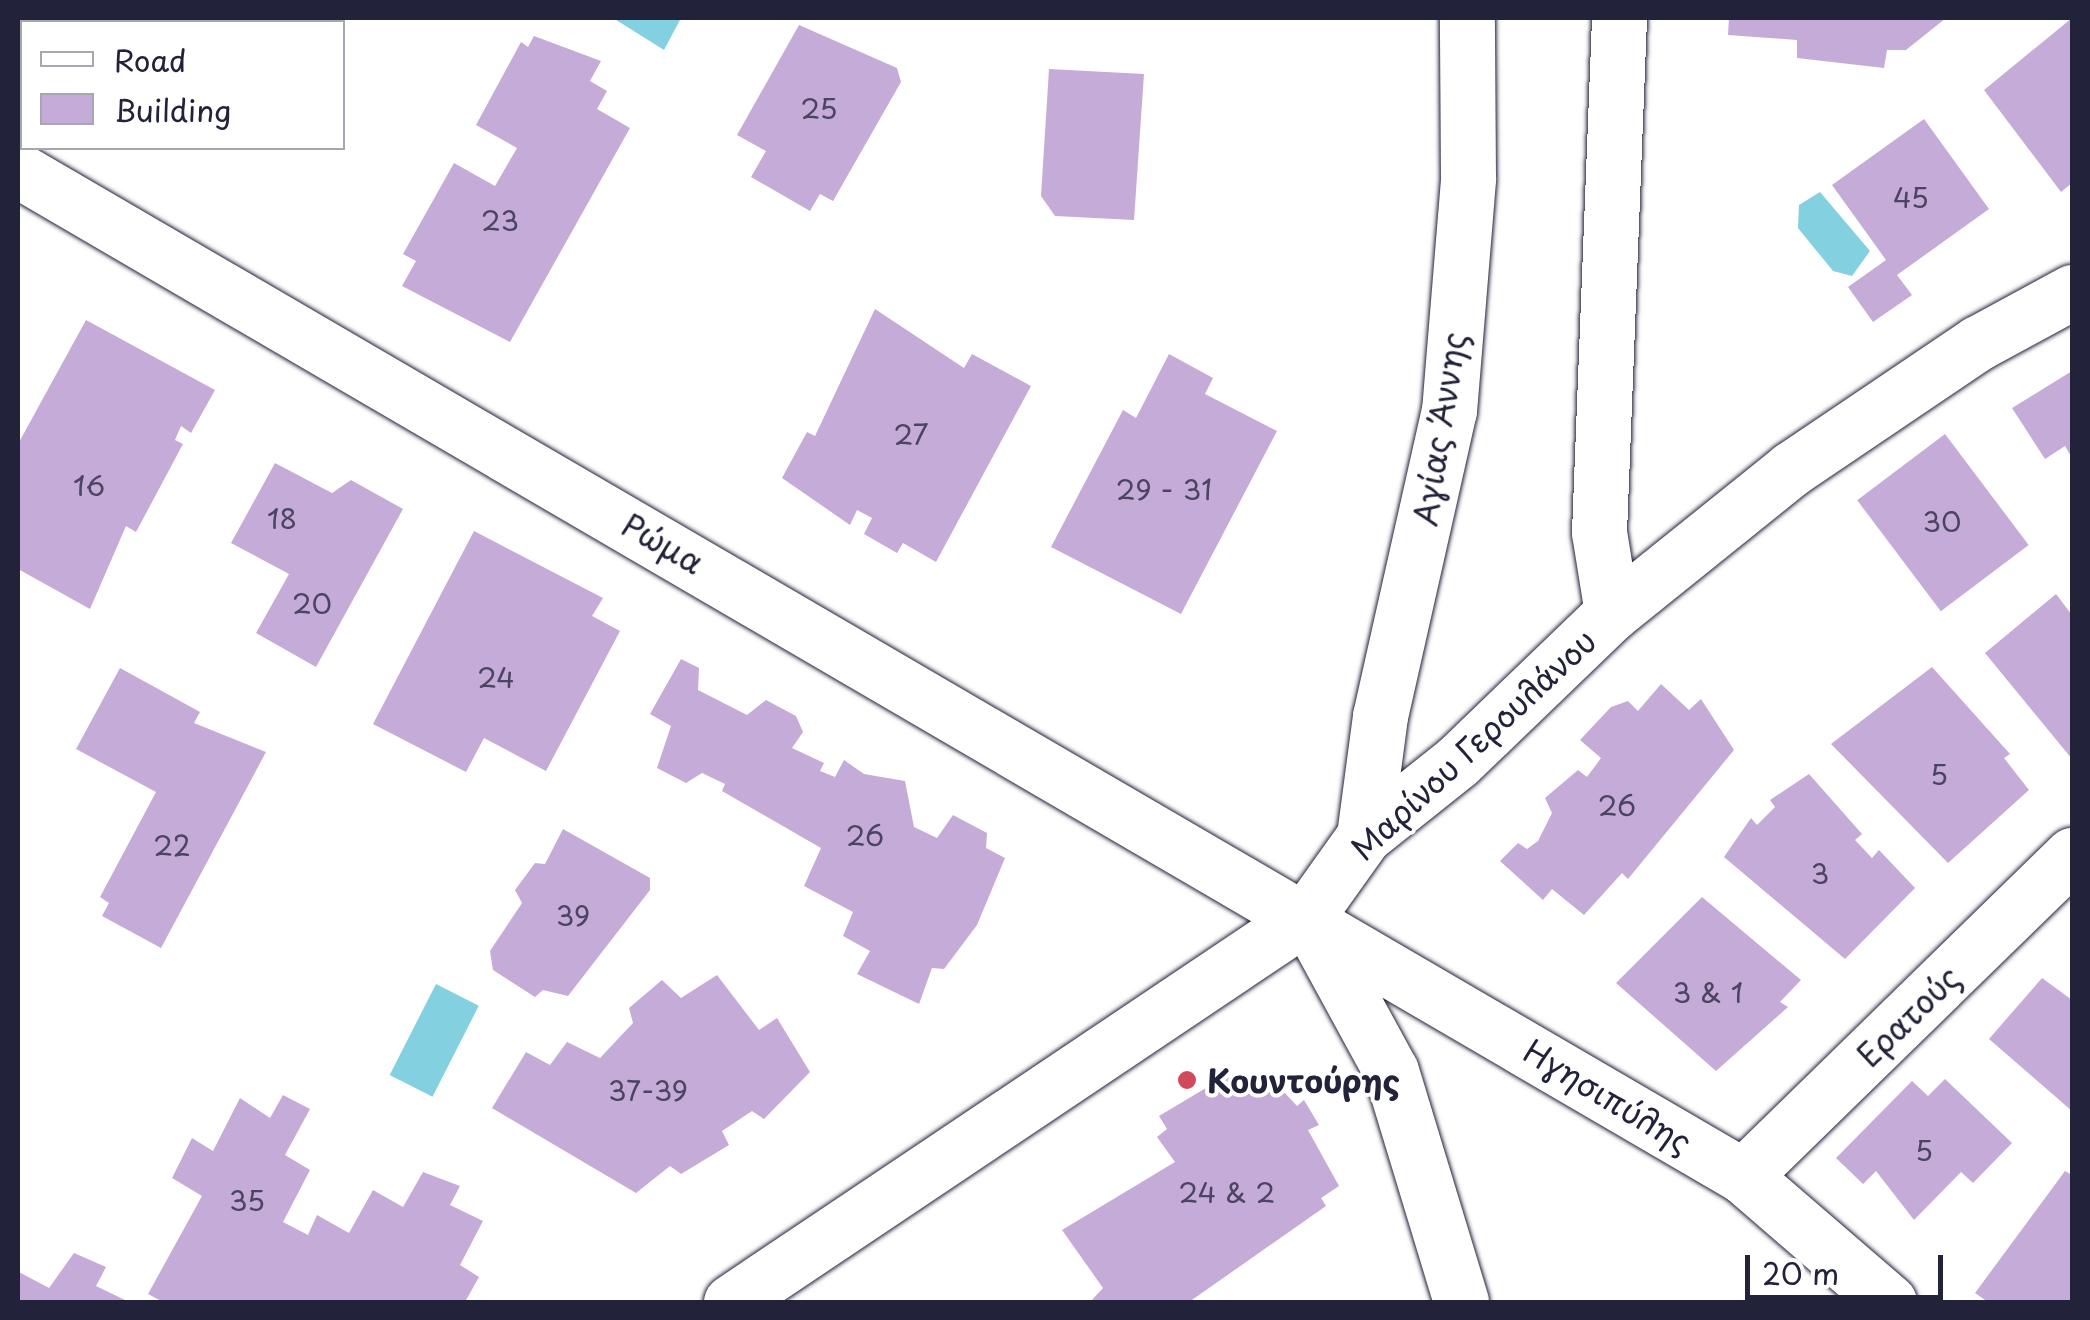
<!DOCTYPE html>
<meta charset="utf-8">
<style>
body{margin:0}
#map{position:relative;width:2090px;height:1320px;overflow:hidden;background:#fff;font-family:"Playpen Sans",sans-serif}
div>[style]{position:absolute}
.water>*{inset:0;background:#82d0e0;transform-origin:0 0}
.building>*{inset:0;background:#c5abd8;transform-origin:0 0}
.roads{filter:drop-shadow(0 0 2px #22223b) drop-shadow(0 0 2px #22223b)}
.street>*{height:55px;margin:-27.5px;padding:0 27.5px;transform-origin:27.5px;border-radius:27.5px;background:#fff}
.dots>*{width:28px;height:28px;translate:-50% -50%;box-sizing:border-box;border:5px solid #fff;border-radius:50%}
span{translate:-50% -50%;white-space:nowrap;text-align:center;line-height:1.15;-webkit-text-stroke:8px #fff;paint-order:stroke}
.number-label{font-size:28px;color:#4b4462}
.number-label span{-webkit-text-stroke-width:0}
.street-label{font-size:32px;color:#22223b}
.poi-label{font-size:32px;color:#22223b;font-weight:700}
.left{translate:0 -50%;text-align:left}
.frame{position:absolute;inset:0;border:20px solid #22223b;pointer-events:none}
.legend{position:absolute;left:20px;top:20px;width:325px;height:130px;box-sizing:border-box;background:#fff;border:2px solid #a7a7b1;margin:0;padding:12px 18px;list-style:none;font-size:30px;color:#22223b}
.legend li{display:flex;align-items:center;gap:20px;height:50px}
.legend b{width:50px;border:2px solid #a7a7b1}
.scale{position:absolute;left:1745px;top:1255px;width:198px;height:45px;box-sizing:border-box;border:5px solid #22223b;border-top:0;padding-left:12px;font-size:30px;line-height:35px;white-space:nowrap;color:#22223b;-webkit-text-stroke:8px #fff;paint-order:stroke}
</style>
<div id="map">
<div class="water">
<div style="clip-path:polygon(613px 18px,681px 18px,664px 50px)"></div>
<div style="clip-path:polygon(1820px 192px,1870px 251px,1852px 276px,1833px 271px,1798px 228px,1799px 205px)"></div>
<div style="left:436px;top:984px;width:48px;height:102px;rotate:27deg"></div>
</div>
<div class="building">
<div style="clip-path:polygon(1729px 18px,1946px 18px,1906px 50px,1887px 50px,1884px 68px,1797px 58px,1797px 40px,1728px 35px)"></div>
<div style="clip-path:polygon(2072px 18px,2072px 183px,2061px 192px,1984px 90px)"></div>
<div style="clip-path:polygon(799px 25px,897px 68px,901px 82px,833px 201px,820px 194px,810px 211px,751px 177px,766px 151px,737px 135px)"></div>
<div style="clip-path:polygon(534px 36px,601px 61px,590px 81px,607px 91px,597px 109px,630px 128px,510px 342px,402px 286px,416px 261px,403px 254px,454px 163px,495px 186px,517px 148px,476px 125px,521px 42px,528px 47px)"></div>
<div style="clip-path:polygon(1049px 69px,1144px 74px,1134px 220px,1055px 216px,1041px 196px)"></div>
<div style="clip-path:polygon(1924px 119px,1989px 209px,1897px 275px,1912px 295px,1873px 322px,1848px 287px,1886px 260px,1832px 185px)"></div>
<div style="clip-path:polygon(875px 309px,964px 368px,972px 354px,1031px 386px,936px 562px,903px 543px,897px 553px,864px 534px,872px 518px,857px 510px,850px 525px,782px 478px,807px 432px,815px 436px)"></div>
<div style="clip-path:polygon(86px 320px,215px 390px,191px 433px,181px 426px,175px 440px,183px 444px,136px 532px,126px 526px,90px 609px,18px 569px,18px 444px)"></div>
<div style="clip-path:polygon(1169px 354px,1213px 378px,1205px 394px,1277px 431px,1181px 614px,1051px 547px,1123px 410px,1136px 418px)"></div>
<div style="clip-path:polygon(2072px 371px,2072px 458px,2065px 446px,2045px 459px,2012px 408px)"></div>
<div style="left:1945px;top:434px;width:139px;height:110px;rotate:53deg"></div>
<div style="clip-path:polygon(275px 463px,332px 493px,351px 480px,403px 509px,316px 667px,256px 633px,289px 574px,231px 543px)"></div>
<div style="clip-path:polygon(474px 531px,603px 598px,592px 616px,620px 631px,546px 771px,484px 738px,466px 772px,373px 724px)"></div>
<div style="clip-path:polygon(2056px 594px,2072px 615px,2072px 759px,1985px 653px)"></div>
<div style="clip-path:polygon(681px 659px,699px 668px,698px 690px,747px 715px,766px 700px,796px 716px,803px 732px,792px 748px,824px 763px,820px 771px,835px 777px,844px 760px,864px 774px,905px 781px,914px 827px,937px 838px,953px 815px,987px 833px,986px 848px,1005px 858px,977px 925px,944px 969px,932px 968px,919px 1004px,857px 974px,870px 951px,843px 936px,853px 912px,804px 886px,821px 848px,722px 791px,725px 784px,702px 773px,686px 783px,657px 768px,671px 726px,650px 714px)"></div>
<div style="clip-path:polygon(1932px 667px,2010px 754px,2004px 758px,2029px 790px,1948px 863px,1831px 744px)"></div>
<div style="clip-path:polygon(120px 668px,200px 712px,194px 723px,266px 752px,161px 948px,102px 916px,109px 903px,100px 897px,156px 792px,76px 749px)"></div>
<div style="clip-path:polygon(1661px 684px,1689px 710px,1701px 699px,1734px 750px,1628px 879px,1622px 873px,1584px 915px,1552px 889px,1543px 900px,1500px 861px,1518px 843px,1527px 849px,1538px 841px,1552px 813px,1545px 798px,1578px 770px,1587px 777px,1601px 758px,1580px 740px,1611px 707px,1628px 701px,1638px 711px)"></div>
<div style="clip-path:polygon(1809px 774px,1862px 834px,1855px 840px,1872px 858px,1879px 850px,1915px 888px,1845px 959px,1724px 857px,1751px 818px,1757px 825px,1775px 807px,1770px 800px)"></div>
<div style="clip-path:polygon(563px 829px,650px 878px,650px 890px,568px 996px,543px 990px,535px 997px,493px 970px,490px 951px,522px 903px,515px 890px,535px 863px,545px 864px)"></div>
<div style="clip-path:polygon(1702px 897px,1801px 980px,1780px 1002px,1788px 1007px,1716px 1071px,1616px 983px)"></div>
<div style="clip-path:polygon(717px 975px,759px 1030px,777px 1018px,810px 1072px,764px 1119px,752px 1111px,722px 1131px,729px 1145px,681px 1174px,670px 1166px,636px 1193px,492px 1108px,526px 1052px,550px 1065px,567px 1042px,600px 1058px,633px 1023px,629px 1008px,662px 980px,681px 998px)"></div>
<div style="clip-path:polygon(2042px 978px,2072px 1000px,2072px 1111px,1989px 1039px)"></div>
<div style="clip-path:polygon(1226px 1076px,1249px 1092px,1272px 1079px,1297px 1106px,1304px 1100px,1319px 1125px,1308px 1130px,1339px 1186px,1321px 1198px,1326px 1206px,1189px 1302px,1090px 1302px,1103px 1288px,1062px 1230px,1175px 1162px,1157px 1137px,1167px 1129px,1159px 1116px)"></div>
<div style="clip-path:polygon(1945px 1079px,2012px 1143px,1973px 1183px,1961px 1172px,1914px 1220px,1876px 1171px,1863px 1184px,1836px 1158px,1912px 1081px,1928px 1096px)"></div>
<div style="clip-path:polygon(283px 1095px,310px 1109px,285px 1155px,310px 1170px,283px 1222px,308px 1235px,317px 1215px,349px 1233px,373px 1190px,403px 1207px,423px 1172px,460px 1186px,450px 1205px,483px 1221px,460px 1265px,479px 1277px,465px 1302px,163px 1302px,148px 1294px,202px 1196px,172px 1178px,192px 1138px,213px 1151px,240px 1098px,270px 1118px)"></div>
<div style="clip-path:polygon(2065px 1171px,2072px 1175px,2072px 1302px,1988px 1302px,1975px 1293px)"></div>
<div style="clip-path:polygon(74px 1253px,106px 1267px,96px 1286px,129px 1302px,18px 1302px,19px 1272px,49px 1288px)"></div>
</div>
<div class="roads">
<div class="street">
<div style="left:18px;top:170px;width:1997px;rotate:30.25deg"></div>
<div style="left:1743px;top:1176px;width:193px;rotate:40.8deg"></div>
<div style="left:1612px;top:613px;width:82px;rotate:-99.1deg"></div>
<div style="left:1599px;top:532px;width:514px;rotate:-87.77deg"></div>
<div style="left:1364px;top:836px;width:121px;rotate:-82.4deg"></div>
<div style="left:1380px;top:716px;width:313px;rotate:-77.3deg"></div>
<div style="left:1449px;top:411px;width:234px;rotate:-85.3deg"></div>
<div style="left:1468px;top:178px;width:160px;rotate:-90.4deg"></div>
<div style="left:1308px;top:919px;width:173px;rotate:61.4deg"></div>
<div style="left:1391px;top:1071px;width:241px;rotate:73.1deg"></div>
<div style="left:1743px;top:1176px;width:460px;rotate:-44.3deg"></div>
<div style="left:731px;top:1302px;width:693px;rotate:-33.83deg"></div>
<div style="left:1307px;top:916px;width:98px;rotate:-54.5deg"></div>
<div style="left:1364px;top:836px;width:120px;rotate:-38.6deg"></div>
<div style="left:1458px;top:761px;width:214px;rotate:-43.9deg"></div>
<div style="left:1612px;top:613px;width:230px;rotate:-38.8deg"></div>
<div style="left:1791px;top:469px;width:225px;rotate:-34deg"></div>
<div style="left:1978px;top:343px;width:107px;rotate:-28.5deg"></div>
</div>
</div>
<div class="dots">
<div style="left:1187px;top:1080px;background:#d1495b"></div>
</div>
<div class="number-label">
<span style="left:819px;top:108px">25</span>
<span style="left:1911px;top:197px">45</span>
<span style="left:500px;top:220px">23</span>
<span style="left:911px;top:434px">27</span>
<span style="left:89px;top:485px">16</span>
<span style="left:1164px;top:489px">29 - 31</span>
<span style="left:282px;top:518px">18</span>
<span style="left:1942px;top:521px">30</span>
<span style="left:312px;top:603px">20</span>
<span style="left:496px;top:677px">24</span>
<span style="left:1939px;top:774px">5</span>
<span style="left:1617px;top:805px">26</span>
<span style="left:865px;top:835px">26</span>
<span style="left:172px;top:845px">22</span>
<span style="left:1820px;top:873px">3</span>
<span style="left:573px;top:915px">39</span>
<span style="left:1708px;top:992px">3 &amp; 1</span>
<span style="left:648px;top:1090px">37-39</span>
<span style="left:1924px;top:1150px">5</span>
<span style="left:1227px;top:1192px">24 &amp; 2</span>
<span style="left:247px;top:1200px">35</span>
</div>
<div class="street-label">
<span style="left:1439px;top:429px;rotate:-81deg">Αγίας Άννης</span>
<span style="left:663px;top:543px;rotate:30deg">Ρώμα</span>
<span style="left:1473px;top:744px;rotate:-43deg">Μαρίνου Γερουλάνου</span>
<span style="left:1908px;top:1016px;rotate:-44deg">Ερατούς</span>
<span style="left:1608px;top:1096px;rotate:31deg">Ηγησιπύλης</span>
</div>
<div class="poi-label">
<span class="left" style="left:1207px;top:1080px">Κουντούρης</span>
</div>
<div class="frame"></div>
<ul class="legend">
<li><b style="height:12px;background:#fff"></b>Road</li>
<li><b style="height:28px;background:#c5abd8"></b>Building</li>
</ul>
<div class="scale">20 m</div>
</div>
